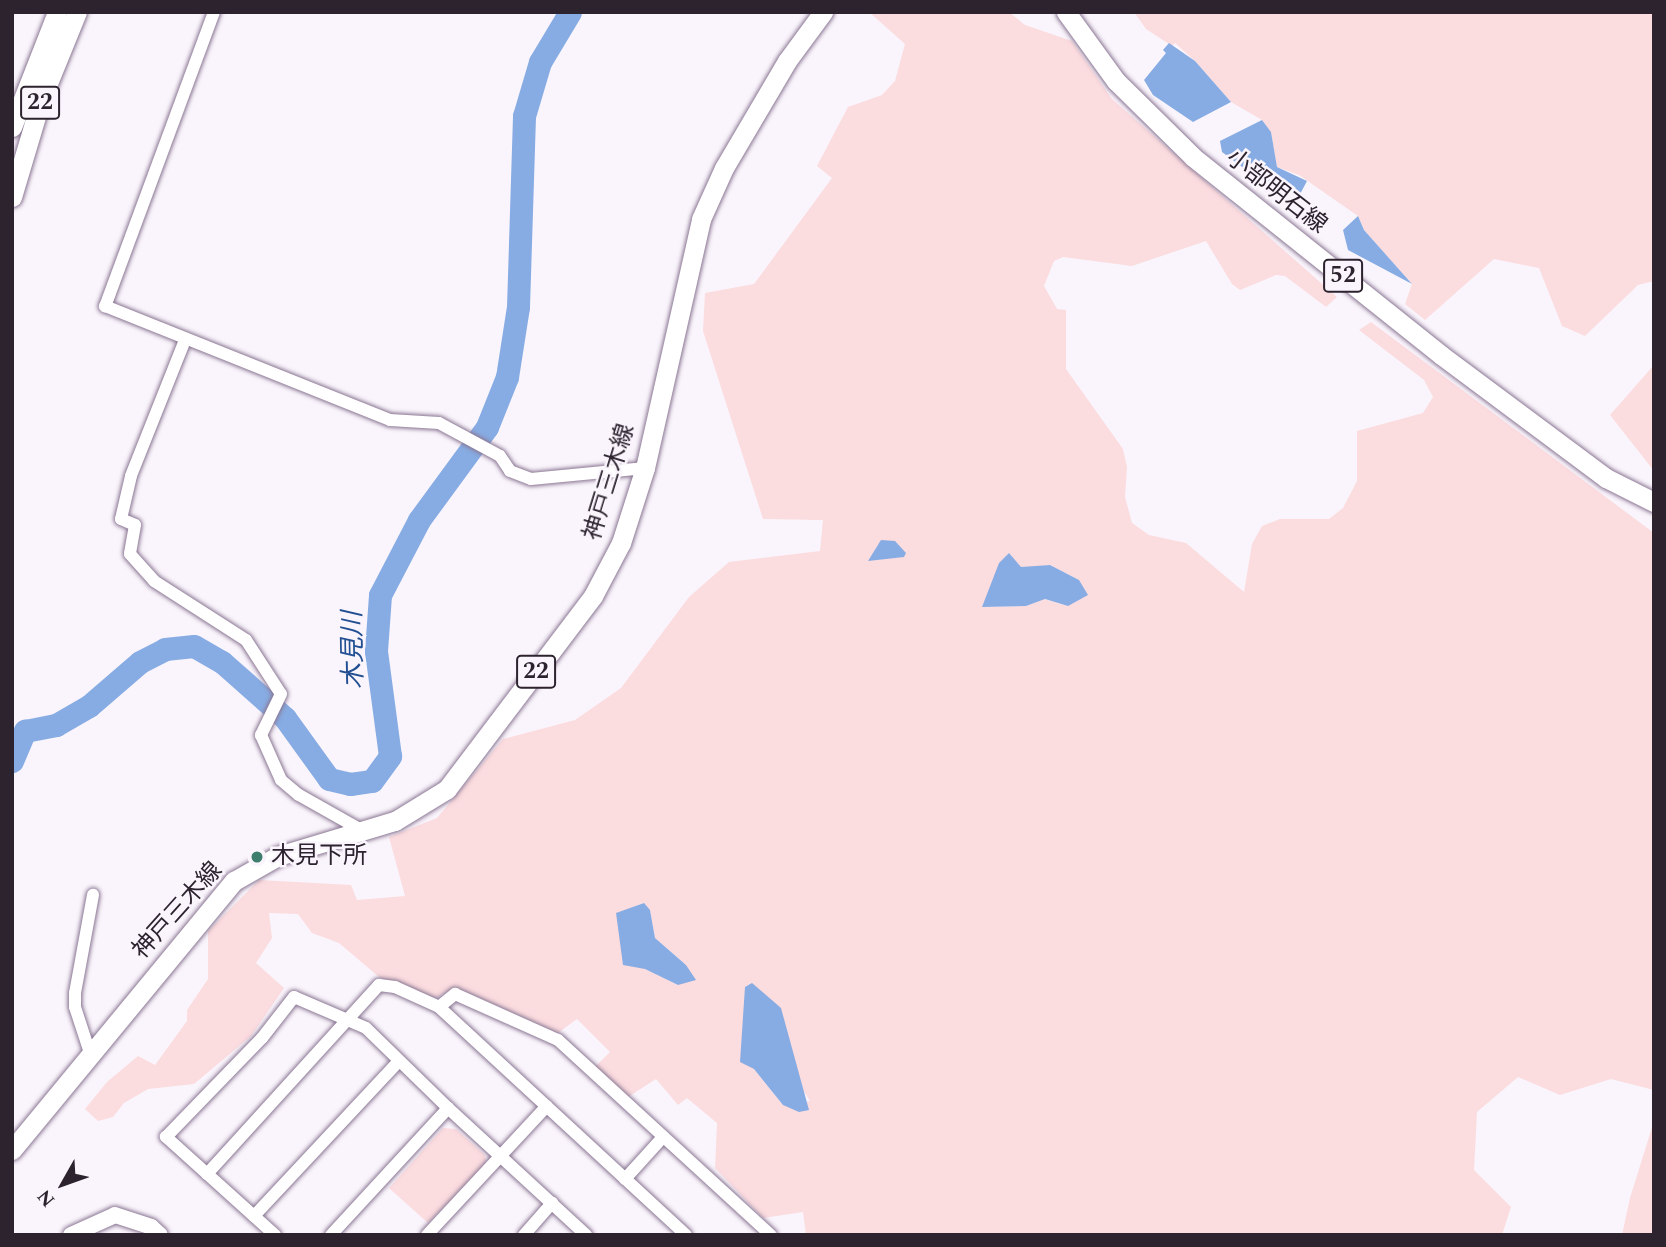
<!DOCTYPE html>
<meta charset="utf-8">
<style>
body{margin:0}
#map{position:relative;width:1666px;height:1247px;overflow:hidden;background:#faf5fc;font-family:Spectral,"Noto Sans JP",serif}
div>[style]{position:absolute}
.green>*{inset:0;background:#fbdcdf}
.water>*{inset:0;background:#87ace3}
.river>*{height:23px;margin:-11.5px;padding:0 11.5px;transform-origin:11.5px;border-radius:11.5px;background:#87ace3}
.roads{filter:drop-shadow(0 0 2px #8a7693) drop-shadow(0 0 2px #8a7693)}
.minor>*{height:12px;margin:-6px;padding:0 6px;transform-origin:6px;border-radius:6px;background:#fff}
.tertiary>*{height:16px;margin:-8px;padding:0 8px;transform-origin:8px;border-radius:8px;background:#fff}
.primary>*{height:19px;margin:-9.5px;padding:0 9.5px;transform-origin:9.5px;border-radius:9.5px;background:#fff}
.dots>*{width:19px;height:19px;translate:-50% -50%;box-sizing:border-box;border:4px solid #faf5fc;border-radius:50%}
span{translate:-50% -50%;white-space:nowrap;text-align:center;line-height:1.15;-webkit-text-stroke:5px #faf5fc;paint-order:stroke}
.shield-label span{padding:2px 5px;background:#faf5fc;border:2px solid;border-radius:5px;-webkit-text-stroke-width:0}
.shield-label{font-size:23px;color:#2c232f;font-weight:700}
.street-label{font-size:24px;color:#2c232f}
.poi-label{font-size:24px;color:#2c232f}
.left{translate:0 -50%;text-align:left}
.water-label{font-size:26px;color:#224f92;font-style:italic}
.frame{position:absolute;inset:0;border:14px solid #2c232f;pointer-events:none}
.north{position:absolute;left:28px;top:1149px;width:70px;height:70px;-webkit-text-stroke:5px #faf5fc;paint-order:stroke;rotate:230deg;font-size:19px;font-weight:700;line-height:28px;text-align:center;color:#2c232f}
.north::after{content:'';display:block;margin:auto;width:24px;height:32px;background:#2c232f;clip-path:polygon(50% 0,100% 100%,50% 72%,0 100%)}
</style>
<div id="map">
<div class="green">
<div style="clip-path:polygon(evenodd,869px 12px,1009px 12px,1025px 25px,1072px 41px,1112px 99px,1337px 297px,1326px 307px,1285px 276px,1276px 275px,1240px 290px,1232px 284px,1206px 241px,1132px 266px,1063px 257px,1054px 261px,1044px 286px,1057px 309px,1066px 310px,1066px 369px,1123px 449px,1127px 467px,1125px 497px,1132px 523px,1149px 535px,1186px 543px,1244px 592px,1252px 544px,1262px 526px,1280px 519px,1329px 519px,1343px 508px,1357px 481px,1357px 431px,1423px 413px,1433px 397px,1424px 380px,1359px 330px,1371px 322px,1654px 533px,1654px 1090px,1611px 1079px,1560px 1095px,1518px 1077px,1477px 1112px,1474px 1170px,1511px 1207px,1502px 1235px,806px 1235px,803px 1212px,763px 1218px,715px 1168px,717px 1123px,687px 1098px,678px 1105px,656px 1079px,628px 1097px,596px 1066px,610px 1052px,577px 1019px,558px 1033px,455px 987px,436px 998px,379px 977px,339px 943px,312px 933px,298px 914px,269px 913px,272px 938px,256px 963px,284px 988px,251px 1036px,194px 1084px,148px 1089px,124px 1103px,113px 1117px,98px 1121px,85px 1109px,107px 1082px,138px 1056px,155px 1065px,187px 1021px,187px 1010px,208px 979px,208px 931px,259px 880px,351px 885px,357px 900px,405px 896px,389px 837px,437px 818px,503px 739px,575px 720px,621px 688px,689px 597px,729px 562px,820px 551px,823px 520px,763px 519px,703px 331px,705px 293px,754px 284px,832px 178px,817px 166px,848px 107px,882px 95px,895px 81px,905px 44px,869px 12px,1009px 553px,1021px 568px,1050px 565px,1079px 580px,1068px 606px,1044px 599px,1026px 606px,982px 607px,1009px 553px,869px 12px,643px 903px,650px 910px,655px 938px,686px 965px,678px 985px,645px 969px,616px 914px,643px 903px,869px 12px,754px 1069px,805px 1093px,810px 1101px,783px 1105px,754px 1069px)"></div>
<div style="clip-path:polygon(1134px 12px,1654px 12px,1654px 281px,1638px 285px,1585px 336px,1562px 326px,1539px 268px,1494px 259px,1425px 320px,1405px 304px,1412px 284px,1364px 230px,1358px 216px,1299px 175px,1277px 167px,1271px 133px,1262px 120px,1231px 102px,1195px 61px,1175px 43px,1172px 46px,1146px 29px)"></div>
<div style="clip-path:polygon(1654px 365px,1654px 471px,1610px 415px)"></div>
<div style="clip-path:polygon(1654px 1121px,1654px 1235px,1622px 1235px,1630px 1198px)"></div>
<div style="clip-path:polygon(443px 1128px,456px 1129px,485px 1155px,486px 1163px,428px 1223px,389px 1188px)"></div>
</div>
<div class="water">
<div style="clip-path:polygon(1169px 43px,1195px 61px,1231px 102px,1193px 122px,1153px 95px,1144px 80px,1166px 53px,1163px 50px)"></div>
<div style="clip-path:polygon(1262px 120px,1271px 132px,1277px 167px,1307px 181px,1298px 198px,1278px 184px,1261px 181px,1222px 152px,1220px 141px)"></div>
<div style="clip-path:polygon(1358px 216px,1364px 230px,1412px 284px,1348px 250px,1343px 230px)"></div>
<div style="clip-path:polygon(881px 540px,895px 541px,906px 553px,904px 557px,868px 561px)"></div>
<div style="clip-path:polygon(1009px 553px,1021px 567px,1050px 565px,1079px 580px,1088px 595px,1068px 606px,1045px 599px,1026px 606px,982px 607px,999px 563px)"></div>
<div style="clip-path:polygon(644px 903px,650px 910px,655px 938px,686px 965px,696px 980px,678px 985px,645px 969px,623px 965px,616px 913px)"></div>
<div style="clip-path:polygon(752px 983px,781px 1008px,809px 1110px,799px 1112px,783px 1105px,754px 1069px,740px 1062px,745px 987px)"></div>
</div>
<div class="river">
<div style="left:12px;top:761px;width:33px;rotate:-67deg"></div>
<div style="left:25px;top:731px;width:32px;rotate:-11deg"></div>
<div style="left:56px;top:725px;width:38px;rotate:-30deg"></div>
<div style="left:89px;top:706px;width:67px;rotate:-40.8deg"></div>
<div style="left:140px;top:662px;width:28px;rotate:-27deg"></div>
<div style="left:165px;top:649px;width:29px;rotate:-6deg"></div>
<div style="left:194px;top:646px;width:32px;rotate:30deg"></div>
<div style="left:222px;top:662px;width:84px;rotate:41.6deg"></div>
<div style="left:285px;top:718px;width:75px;rotate:54.2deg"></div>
<div style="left:329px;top:779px;width:22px;rotate:13deg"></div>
<div style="left:350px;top:784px;width:22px;rotate:-8deg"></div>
<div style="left:372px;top:781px;width:31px;rotate:-54deg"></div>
<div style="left:390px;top:756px;width:106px;rotate:-97.6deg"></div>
<div style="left:376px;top:651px;width:56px;rotate:-85.9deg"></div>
<div style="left:380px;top:595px;width:85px;rotate:-62.5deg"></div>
<div style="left:419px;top:520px;width:115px;rotate:-53.8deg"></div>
<div style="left:487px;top:427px;width:54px;rotate:-68.2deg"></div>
<div style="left:507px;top:377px;width:71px;rotate:-81.1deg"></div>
<div style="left:518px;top:307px;width:191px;rotate:-88.2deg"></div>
<div style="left:524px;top:116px;width:56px;rotate:-73.5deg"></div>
<div style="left:540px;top:62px;width:58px;rotate:-59deg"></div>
</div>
<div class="roads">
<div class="minor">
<div style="left:214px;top:12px;width:314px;rotate:110.3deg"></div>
<div style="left:105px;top:306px;width:307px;rotate:21.8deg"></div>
<div style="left:390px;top:420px;width:49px;rotate:3.5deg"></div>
<div style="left:439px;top:423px;width:69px;rotate:28.4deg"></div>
<div style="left:500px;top:456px;width:18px;rotate:56deg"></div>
<div style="left:510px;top:471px;width:22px;rotate:21deg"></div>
<div style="left:531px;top:479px;width:115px;rotate:-5.5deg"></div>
<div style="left:185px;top:340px;width:146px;rotate:111.7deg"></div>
<div style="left:131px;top:476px;width:44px;rotate:103.1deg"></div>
<div style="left:121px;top:519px;width:15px;rotate:23deg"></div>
<div style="left:135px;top:525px;width:29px;rotate:100deg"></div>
<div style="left:130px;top:554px;width:36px;rotate:48deg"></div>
<div style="left:154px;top:581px;width:109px;rotate:32.7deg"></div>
<div style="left:246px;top:640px;width:64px;rotate:57.1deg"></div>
<div style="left:281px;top:694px;width:46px;rotate:116deg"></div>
<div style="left:261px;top:735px;width:49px;rotate:66deg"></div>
<div style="left:281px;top:780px;width:23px;rotate:40deg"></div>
<div style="left:299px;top:795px;width:73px;rotate:29.4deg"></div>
<div style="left:439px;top:1007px;width:21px;rotate:-39deg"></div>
<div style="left:455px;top:994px;width:113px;rotate:24.1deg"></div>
<div style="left:558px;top:1040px;width:289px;rotate:42.5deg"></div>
<div style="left:90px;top:1053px;width:48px;rotate:-108.1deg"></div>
<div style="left:75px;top:1007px;width:14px;rotate:-90deg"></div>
<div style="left:75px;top:993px;width:100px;rotate:-79.6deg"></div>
<div style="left:207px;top:1174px;width:256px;rotate:-47.7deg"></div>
<div style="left:379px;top:985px;width:16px;rotate:7deg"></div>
<div style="left:395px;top:987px;width:48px;rotate:24.4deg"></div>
<div style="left:439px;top:1007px;width:336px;rotate:42.7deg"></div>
<div style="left:625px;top:1179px;width:57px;rotate:-47.9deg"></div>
<div style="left:254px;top:1216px;width:212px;rotate:-46.9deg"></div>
<div style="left:275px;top:1235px;width:147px;rotate:-138deg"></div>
<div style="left:166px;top:1137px;width:138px;rotate:-45.9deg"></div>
<div style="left:262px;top:1038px;width:52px;rotate:-52deg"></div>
<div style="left:294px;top:997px;width:78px;rotate:23.3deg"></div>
<div style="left:366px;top:1028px;width:115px;rotate:44.3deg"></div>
<div style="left:331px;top:1235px;width:173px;rotate:-47.3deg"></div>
<div style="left:448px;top:1108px;width:188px;rotate:42.6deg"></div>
<div style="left:427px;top:1235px;width:176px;rotate:-47.1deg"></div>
<div style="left:524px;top:1235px;width:43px;rotate:-48.8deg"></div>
</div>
<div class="tertiary">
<div style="left:71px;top:1235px;width:48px;rotate:-24.4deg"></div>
<div style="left:115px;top:1215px;width:38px;rotate:18deg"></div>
<div style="left:151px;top:1227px;width:12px;rotate:42deg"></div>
</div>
<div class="primary">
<div style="left:1066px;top:12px;width:85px;rotate:54.1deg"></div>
<div style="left:1116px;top:81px;width:108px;rotate:44.6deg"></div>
<div style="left:1193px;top:157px;width:317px;rotate:38.6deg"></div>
<div style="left:1441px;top:355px;width:206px;rotate:36.7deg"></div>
<div style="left:1606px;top:478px;width:54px;rotate:26.6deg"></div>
<div style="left:12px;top:127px;width:123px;rotate:-68.6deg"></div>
<div style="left:12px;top:197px;width:98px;rotate:-73.4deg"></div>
<div style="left:40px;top:103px;width:98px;rotate:-67.9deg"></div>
<div style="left:12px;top:1150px;width:349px;rotate:-50.5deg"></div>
<div style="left:234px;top:881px;width:51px;rotate:-29.6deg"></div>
<div style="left:278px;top:856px;width:122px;rotate:-16.7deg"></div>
<div style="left:395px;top:821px;width:61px;rotate:-31.6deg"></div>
<div style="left:447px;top:789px;width:242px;rotate:-52.9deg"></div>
<div style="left:593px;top:596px;width:60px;rotate:-62.2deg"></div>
<div style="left:621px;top:543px;width:79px;rotate:-72.3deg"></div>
<div style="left:645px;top:468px;width:255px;rotate:-77.3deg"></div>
<div style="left:701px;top:219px;width:56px;rotate:-65.7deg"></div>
<div style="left:724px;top:168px;width:124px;rotate:-59.5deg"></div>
<div style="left:787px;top:61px;width:61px;rotate:-53.7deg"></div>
</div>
</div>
<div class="dots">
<div style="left:257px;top:857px;background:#3c7d6b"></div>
</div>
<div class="shield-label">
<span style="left:40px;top:103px">22</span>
<span style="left:1343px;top:276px">52</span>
<span style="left:536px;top:672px">22</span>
</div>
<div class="street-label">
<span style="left:1276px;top:192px;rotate:38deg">小部明石線</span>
<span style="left:610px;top:482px;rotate:-73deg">神戸三木線</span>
<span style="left:178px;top:911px;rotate:-48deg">神戸三木線</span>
</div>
<div class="poi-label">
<span class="left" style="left:271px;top:857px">木見下所</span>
</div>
<div class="water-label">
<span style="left:354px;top:650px;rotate:-91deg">木見川</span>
</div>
<div class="frame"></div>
<div class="north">N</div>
</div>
